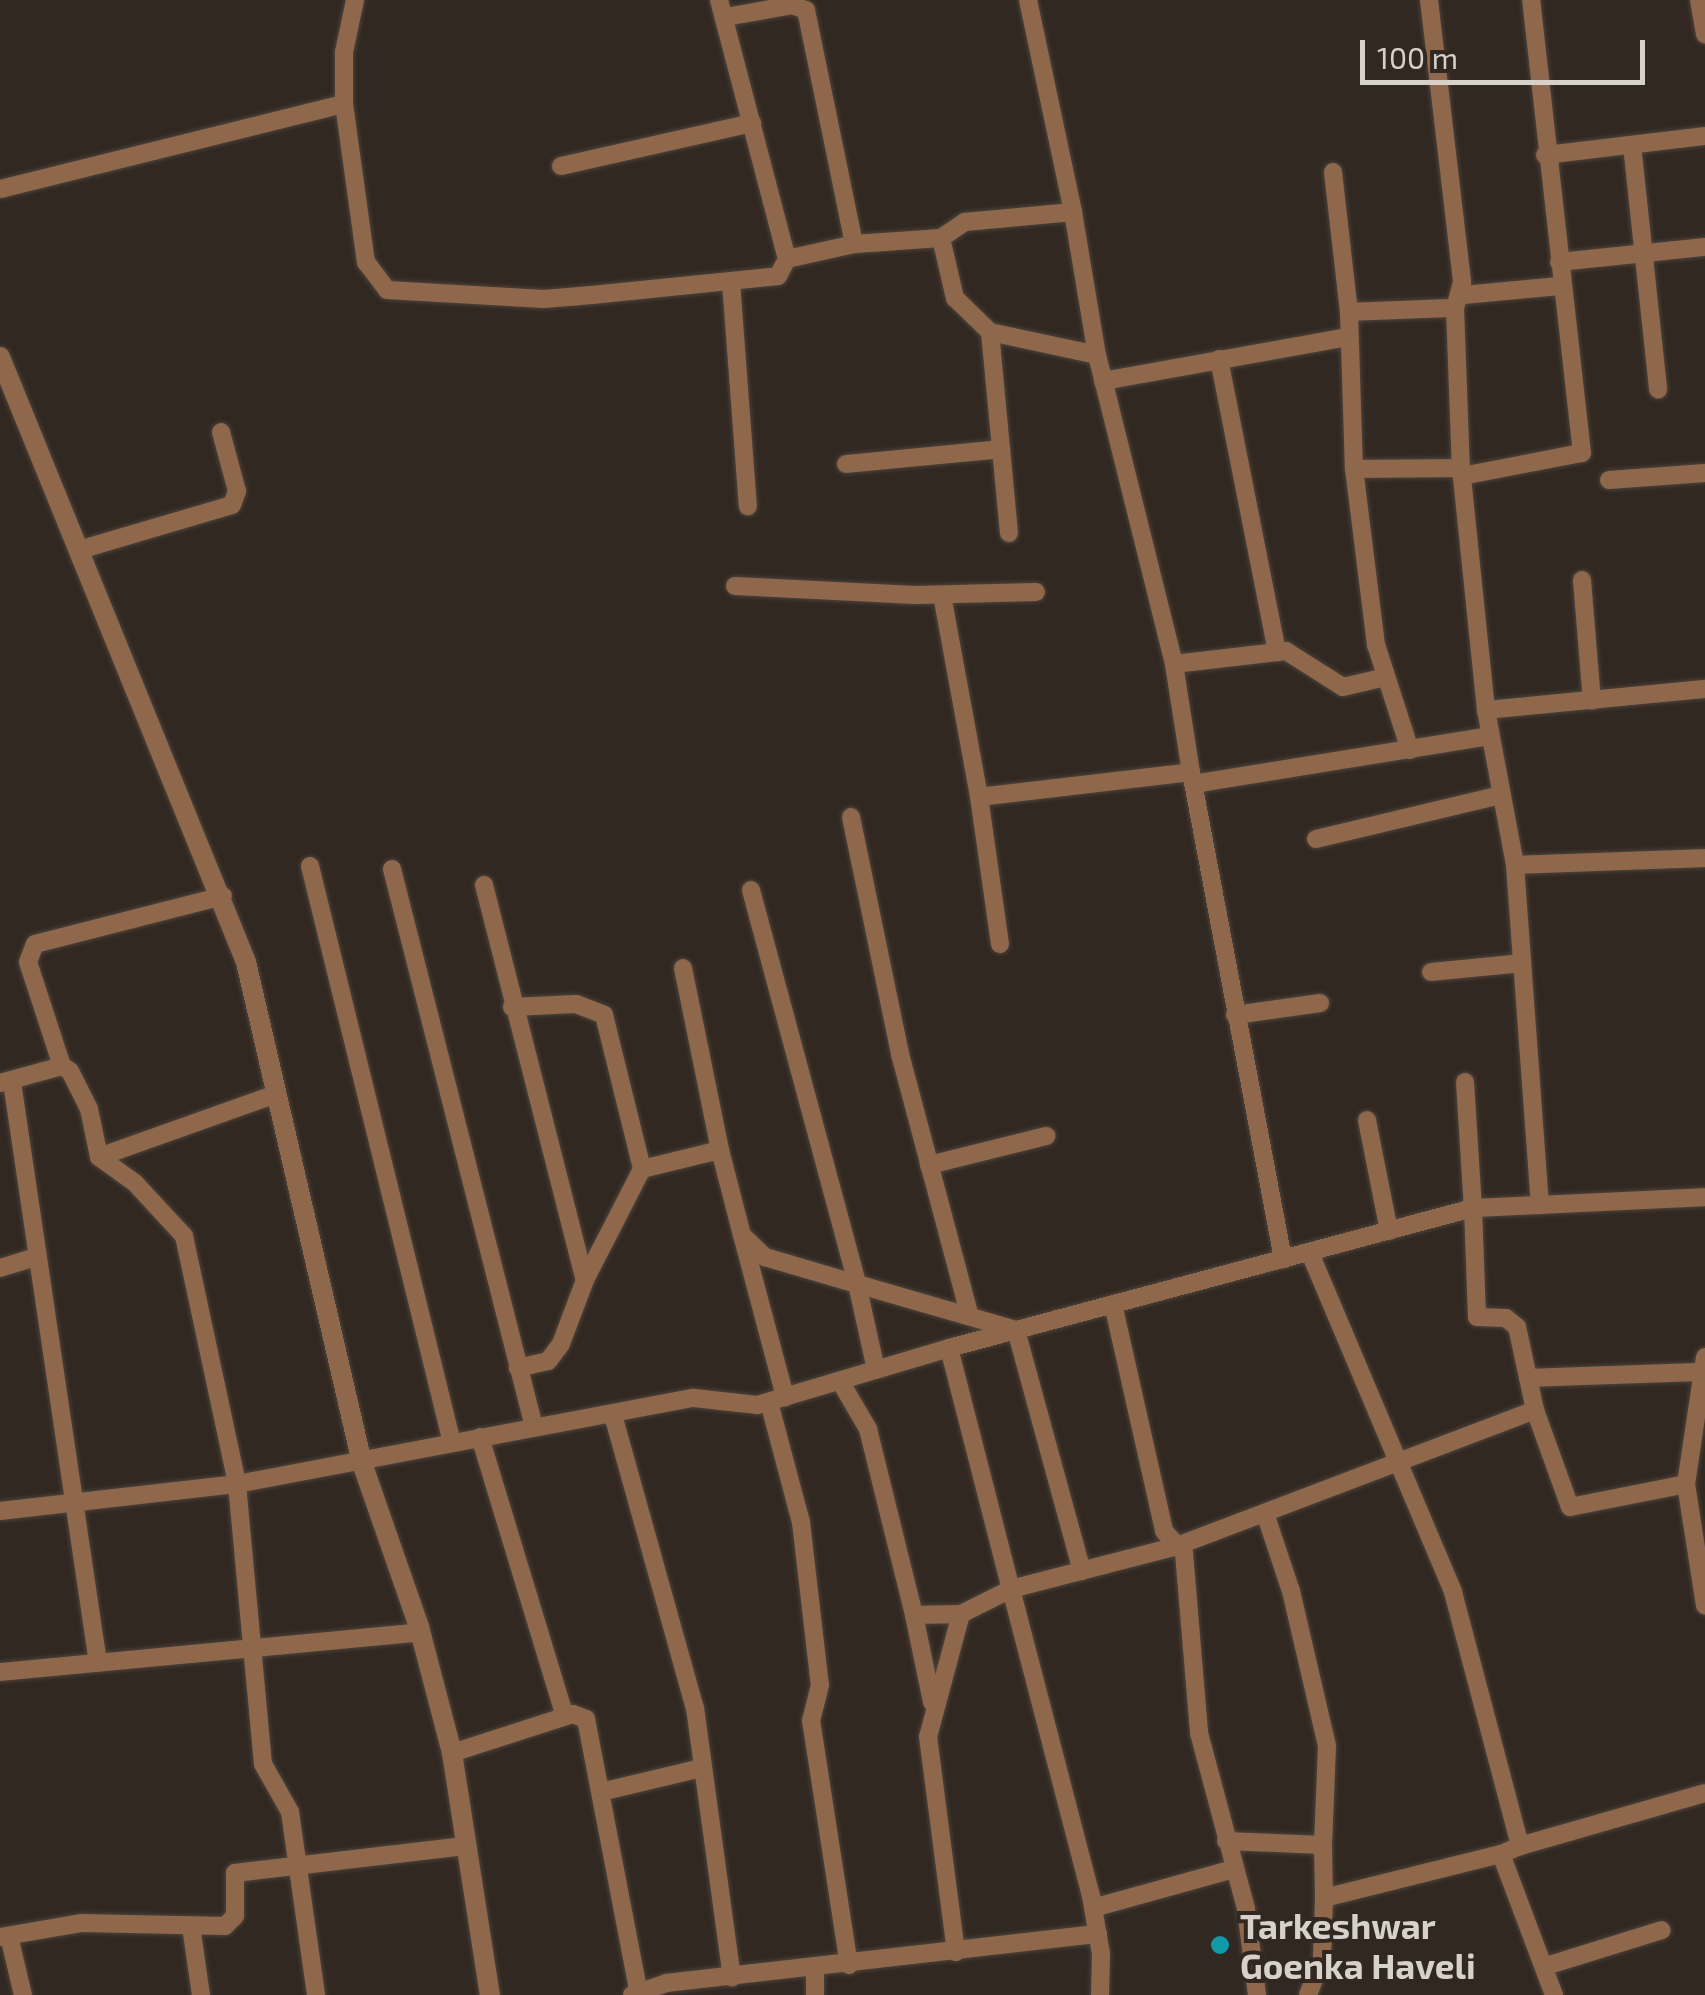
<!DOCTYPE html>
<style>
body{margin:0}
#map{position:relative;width:1705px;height:1995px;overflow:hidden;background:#312821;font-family:"Exo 2",sans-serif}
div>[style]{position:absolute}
.roads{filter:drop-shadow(0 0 2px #4c433c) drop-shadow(0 0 2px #4c433c)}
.minor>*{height:18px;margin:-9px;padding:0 9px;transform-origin:9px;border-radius:9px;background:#8f684b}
.tertiary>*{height:20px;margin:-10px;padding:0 10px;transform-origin:10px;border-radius:10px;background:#8f684b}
.dots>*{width:28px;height:28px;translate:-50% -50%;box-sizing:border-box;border:5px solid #312821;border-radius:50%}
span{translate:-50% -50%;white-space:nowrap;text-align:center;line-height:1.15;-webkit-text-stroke:8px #312821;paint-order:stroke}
.poi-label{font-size:35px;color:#d7d1cc;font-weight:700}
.left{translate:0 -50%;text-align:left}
.scale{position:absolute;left:1360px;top:40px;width:285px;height:45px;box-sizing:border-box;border:5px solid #d7d1cc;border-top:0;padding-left:12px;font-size:30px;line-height:35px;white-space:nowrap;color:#d7d1cc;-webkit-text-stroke:8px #312821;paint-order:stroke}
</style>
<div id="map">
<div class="roads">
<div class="minor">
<div style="left:355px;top:0;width:53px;rotate:101.9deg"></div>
<div style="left:344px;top:52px;width:52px;rotate:90deg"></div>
<div style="left:344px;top:104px;width:160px;rotate:82.1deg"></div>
<div style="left:366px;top:262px;width:35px;rotate:53deg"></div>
<div style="left:387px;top:290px;width:157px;rotate:3.3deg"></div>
<div style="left:544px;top:299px;width:48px;rotate:-4.8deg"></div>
<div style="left:592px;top:295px;width:187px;rotate:-5.8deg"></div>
<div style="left:778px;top:276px;width:19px;rotate:-62deg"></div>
<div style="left:787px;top:259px;width:69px;rotate:-12.6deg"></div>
<div style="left:854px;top:244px;width:87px;rotate:-3.9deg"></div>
<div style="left:941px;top:238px;width:62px;rotate:76.9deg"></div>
<div style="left:955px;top:298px;width:49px;rotate:44.2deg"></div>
<div style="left:990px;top:332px;width:109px;rotate:12.1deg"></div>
<div style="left:719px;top:0;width:268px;rotate:75.3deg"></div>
<div style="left:1028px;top:0;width:217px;rotate:78deg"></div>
<div style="left:1429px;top:0;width:284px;rotate:83.3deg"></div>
<div style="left:1462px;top:282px;width:27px;rotate:105deg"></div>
<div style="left:1455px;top:308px;width:160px;rotate:87.9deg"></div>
<div style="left:1461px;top:468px;width:243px;rotate:84.1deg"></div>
<div style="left:1486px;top:710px;width:158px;rotate:79.4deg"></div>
<div style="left:1515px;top:865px;width:341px;rotate:85.8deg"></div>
<div style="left:1699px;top:0;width:35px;rotate:80deg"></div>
<div style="left:726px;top:17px;width:67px;rotate:-10.3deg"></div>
<div style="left:792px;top:5px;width:15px;rotate:20deg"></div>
<div style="left:806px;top:10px;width:239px;rotate:78.4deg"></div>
<div style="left:1632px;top:145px;width:246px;rotate:83.9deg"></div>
<div style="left:1545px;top:155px;width:161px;rotate:-6.8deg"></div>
<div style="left:561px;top:166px;width:196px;rotate:-12.7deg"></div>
<div style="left:1333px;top:172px;width:141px;rotate:83.5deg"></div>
<div style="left:1349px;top:312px;width:157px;rotate:88.2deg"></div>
<div style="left:0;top:189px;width:354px;rotate:-13.9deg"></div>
<div style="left:941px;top:238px;width:29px;rotate:-34deg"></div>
<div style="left:965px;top:222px;width:108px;rotate:-5.3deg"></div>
<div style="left:1073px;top:212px;width:145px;rotate:80.5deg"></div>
<div style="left:1097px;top:355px;width:318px;rotate:76deg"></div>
<div style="left:1174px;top:664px;width:109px;rotate:81.1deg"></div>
<div style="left:1559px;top:262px;width:147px;rotate:-5.9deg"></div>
<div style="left:731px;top:282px;width:225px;rotate:85.7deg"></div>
<div style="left:1463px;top:295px;width:97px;rotate:-5.3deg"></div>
<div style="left:1349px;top:312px;width:106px;rotate:-2.2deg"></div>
<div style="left:990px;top:332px;width:202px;rotate:84.6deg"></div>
<div style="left:1219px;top:359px;width:299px;rotate:78.8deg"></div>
<div style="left:1103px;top:381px;width:249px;rotate:-10.2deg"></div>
<div style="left:846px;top:464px;width:156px;rotate:-5.5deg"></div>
<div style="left:1462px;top:476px;width:122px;rotate:-10.9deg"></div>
<div style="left:1582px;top:453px;width:456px;rotate:-96.4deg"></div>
<div style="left:1609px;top:480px;width:96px;rotate:-4.2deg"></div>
<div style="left:79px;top:550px;width:159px;rotate:-16.4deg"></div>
<div style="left:232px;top:505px;width:15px;rotate:-70deg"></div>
<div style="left:237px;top:491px;width:61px;rotate:-105.2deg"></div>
<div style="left:1582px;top:580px;width:121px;rotate:85.3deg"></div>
<div style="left:735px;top:586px;width:180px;rotate:2.9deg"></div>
<div style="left:915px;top:595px;width:121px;rotate:-1.4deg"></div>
<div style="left:942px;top:595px;width:205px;rotate:79.6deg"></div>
<div style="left:1174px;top:664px;width:113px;rotate:-6.6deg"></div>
<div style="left:1286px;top:651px;width:67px;rotate:32.3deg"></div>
<div style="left:1343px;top:687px;width:44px;rotate:-13.1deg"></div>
<div style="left:1486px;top:710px;width:220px;rotate:-5.5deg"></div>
<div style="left:1410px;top:750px;width:110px;rotate:-107.9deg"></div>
<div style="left:1376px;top:645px;width:177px;rotate:-97.1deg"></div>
<div style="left:1354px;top:469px;width:107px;rotate:-0.5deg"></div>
<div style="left:1193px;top:784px;width:300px;rotate:-9.2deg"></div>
<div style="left:851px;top:817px;width:242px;rotate:78.3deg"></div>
<div style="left:900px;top:1054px;width:269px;rotate:75.1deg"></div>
<div style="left:1316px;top:839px;width:190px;rotate:-13.4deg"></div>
<div style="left:1515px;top:865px;width:190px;rotate:-2.1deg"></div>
<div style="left:310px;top:866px;width:594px;rotate:76.17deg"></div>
<div style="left:392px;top:869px;width:576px;rotate:75.72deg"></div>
<div style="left:484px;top:885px;width:408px;rotate:75.7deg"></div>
<div style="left:751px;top:890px;width:408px;rotate:74.9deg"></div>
<div style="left:857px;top:1284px;width:166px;rotate:16.1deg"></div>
<div style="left:1016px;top:1330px;width:250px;rotate:74.7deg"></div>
<div style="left:1000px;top:944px;width:148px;rotate:-98.1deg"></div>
<div style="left:979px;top:797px;width:213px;rotate:-6.7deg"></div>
<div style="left:1191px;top:772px;width:496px;rotate:79.3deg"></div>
<div style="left:683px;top:968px;width:186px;rotate:78.5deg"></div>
<div style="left:1431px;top:972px;width:91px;rotate:-5.6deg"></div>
<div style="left:512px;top:1007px;width:64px;rotate:-2.7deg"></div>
<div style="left:576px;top:1004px;width:30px;rotate:21deg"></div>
<div style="left:604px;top:1015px;width:159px;rotate:76.1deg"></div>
<div style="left:642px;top:1169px;width:125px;rotate:117.2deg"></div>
<div style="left:585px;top:1280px;width:68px;rotate:110.6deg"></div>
<div style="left:561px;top:1344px;width:21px;rotate:127deg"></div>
<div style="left:548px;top:1361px;width:31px;rotate:167deg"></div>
<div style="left:1235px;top:1015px;width:86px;rotate:-8deg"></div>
<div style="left:62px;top:1066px;width:109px;rotate:-108.1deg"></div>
<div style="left:28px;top:962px;width:19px;rotate:-69deg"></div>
<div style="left:35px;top:944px;width:194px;rotate:-14.3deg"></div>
<div style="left:12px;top:1082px;width:587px;rotate:81.58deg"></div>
<div style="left:1465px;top:1082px;width:126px;rotate:86.4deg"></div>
<div style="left:1473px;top:1208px;width:232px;rotate:-2.7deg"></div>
<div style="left:0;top:1083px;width:64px;rotate:-15.3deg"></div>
<div style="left:62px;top:1066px;width:9px;rotate:32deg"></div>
<div style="left:70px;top:1071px;width:42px;rotate:63.4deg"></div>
<div style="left:89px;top:1109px;width:49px;rotate:78.2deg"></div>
<div style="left:99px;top:1157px;width:44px;rotate:35.8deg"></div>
<div style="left:135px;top:1183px;width:72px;rotate:47.2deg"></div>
<div style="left:184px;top:1236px;width:254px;rotate:77.9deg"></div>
<div style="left:237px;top:1484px;width:281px;rotate:84.7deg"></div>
<div style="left:263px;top:1764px;width:55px;rotate:60.6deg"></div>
<div style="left:290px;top:1812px;width:185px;rotate:81.9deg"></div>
<div style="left:1367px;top:1120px;width:113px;rotate:78.8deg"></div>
<div style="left:99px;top:1157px;width:188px;rotate:-19.6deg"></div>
<div style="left:929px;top:1165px;width:121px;rotate:-13.9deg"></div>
<div style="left:642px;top:1169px;width:80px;rotate:-13.7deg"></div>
<div style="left:720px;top:1150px;width:88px;rotate:75.5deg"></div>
<div style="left:742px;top:1235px;width:32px;rotate:44deg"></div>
<div style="left:765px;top:1257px;width:96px;rotate:16.4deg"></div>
<div style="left:857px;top:1284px;width:88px;rotate:77.5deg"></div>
<div style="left:742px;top:1235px;width:168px;rotate:75.1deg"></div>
<div style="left:1310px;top:1253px;width:368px;rotate:67.1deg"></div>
<div style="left:1453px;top:1592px;width:263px;rotate:75.2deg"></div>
<div style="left:1520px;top:1846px;width:21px;rotate:157deg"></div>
<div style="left:1501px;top:1854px;width:151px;rotate:69.4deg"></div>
<div style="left:0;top:1268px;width:37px;rotate:-17deg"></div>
<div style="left:1113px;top:1304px;width:233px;rotate:77.3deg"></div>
<div style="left:1164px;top:1531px;width:30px;rotate:48deg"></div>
<div style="left:1184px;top:1553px;width:181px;rotate:85.2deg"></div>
<div style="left:1199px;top:1733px;width:182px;rotate:75deg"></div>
<div style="left:1246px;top:1909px;width:87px;rotate:82.7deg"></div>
<div style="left:1705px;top:1357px;width:128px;rotate:98.5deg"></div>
<div style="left:1686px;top:1484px;width:123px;rotate:81.1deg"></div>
<div style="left:1528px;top:1378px;width:175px;rotate:-2deg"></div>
<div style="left:840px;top:1381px;width:56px;rotate:59.7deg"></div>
<div style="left:868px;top:1429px;width:192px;rotate:76.1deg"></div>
<div style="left:914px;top:1615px;width:47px;rotate:-1.2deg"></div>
<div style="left:769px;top:1402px;width:124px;rotate:75.1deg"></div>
<div style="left:801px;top:1522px;width:164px;rotate:83.4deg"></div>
<div style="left:820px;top:1685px;width:36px;rotate:104deg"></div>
<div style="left:811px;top:1720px;width:248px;rotate:81.2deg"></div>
<div style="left:1535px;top:1410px;width:103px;rotate:70.2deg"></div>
<div style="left:1570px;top:1507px;width:118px;rotate:-11.2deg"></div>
<div style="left:613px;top:1415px;width:304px;rotate:74.4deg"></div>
<div style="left:695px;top:1708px;width:272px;rotate:82.2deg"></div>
<div style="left:480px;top:1437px;width:292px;rotate:73.1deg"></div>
<div style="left:0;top:1511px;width:239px;rotate:-6.5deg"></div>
<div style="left:237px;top:1484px;width:465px;rotate:-10.7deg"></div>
<div style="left:694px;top:1398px;width:63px;rotate:6.3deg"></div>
<div style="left:757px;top:1405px;width:200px;rotate:-16.5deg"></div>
<div style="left:1265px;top:1513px;width:82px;rotate:71.6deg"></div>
<div style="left:1291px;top:1591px;width:159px;rotate:76.9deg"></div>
<div style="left:1327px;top:1746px;width:99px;rotate:92.3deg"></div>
<div style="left:914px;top:1615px;width:89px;rotate:78.3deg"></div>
<div style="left:0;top:1672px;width:422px;rotate:-5.4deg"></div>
<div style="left:452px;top:1753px;width:127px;rotate:-17.9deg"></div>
<div style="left:573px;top:1714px;width:14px;rotate:21deg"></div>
<div style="left:586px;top:1719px;width:279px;rotate:79.1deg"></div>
<div style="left:601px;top:1792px;width:104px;rotate:-13.4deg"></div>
<div style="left:1226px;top:1841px;width:97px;rotate:2.4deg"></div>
<div style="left:1323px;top:1845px;width:53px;rotate:88.9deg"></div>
<div style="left:1324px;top:1898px;width:182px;rotate:-14deg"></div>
<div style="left:1520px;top:1846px;width:192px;rotate:-16deg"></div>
<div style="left:1093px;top:1908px;width:146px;rotate:-15.5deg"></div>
<div style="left:191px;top:1926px;width:70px;rotate:81.8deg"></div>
<div style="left:9px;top:1936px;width:61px;rotate:76.7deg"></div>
<div style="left:0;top:1937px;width:82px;rotate:-9.8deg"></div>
<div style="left:81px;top:1923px;width:144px;rotate:1.2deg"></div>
<div style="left:225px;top:1926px;width:14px;rotate:-45deg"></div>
<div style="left:235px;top:1916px;width:43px;rotate:-90deg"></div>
<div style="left:235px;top:1873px;width:233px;rotate:-6.7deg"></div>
<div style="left:956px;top:1952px;width:217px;rotate:-97.4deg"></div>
<div style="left:928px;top:1737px;width:127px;rotate:-75deg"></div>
<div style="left:961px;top:1614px;width:56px;rotate:-26.6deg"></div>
<div style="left:1011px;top:1589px;width:171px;rotate:-14.5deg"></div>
<div style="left:1177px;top:1546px;width:383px;rotate:-20.8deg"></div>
<div style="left:1535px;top:1410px;width:85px;rotate:-102.2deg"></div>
<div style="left:1517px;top:1327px;width:14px;rotate:-141deg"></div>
<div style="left:1506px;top:1318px;width:29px;rotate:-178deg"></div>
<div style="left:1477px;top:1317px;width:109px;rotate:-92.1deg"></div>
<div style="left:1473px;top:1208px;width:542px;rotate:165.04deg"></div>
<div style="left:949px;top:1348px;width:249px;rotate:75.6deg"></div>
<div style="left:1011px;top:1589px;width:317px;rotate:75.4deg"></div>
<div style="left:1091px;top:1896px;width:59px;rotate:80.2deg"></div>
<div style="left:1101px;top:1954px;width:41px;rotate:91.4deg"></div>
<div style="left:1546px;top:1966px;width:121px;rotate:-17.2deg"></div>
<div style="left:632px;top:1995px;width:36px;rotate:-19deg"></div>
<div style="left:666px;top:1983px;width:435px;rotate:-6.5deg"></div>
<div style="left:815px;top:1995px;width:26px;rotate:-90deg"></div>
<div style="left:1308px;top:1995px;width:39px;rotate:-69deg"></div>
<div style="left:1322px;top:1959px;width:61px;rotate:-88.1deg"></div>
</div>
<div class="tertiary">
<div style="left:0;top:357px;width:653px;rotate:67.87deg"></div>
<div style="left:246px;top:962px;width:514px;rotate:76.96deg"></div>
<div style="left:362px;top:1463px;width:174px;rotate:70.8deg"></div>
<div style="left:419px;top:1627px;width:130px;rotate:75.3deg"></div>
<div style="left:452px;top:1753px;width:245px;rotate:81.1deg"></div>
</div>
</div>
<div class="dots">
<div style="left:1220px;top:1945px;background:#0f9aa8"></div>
</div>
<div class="poi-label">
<span class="left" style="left:1240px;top:1945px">Tarkeshwar<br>Goenka Haveli</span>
</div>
<div class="scale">100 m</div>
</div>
